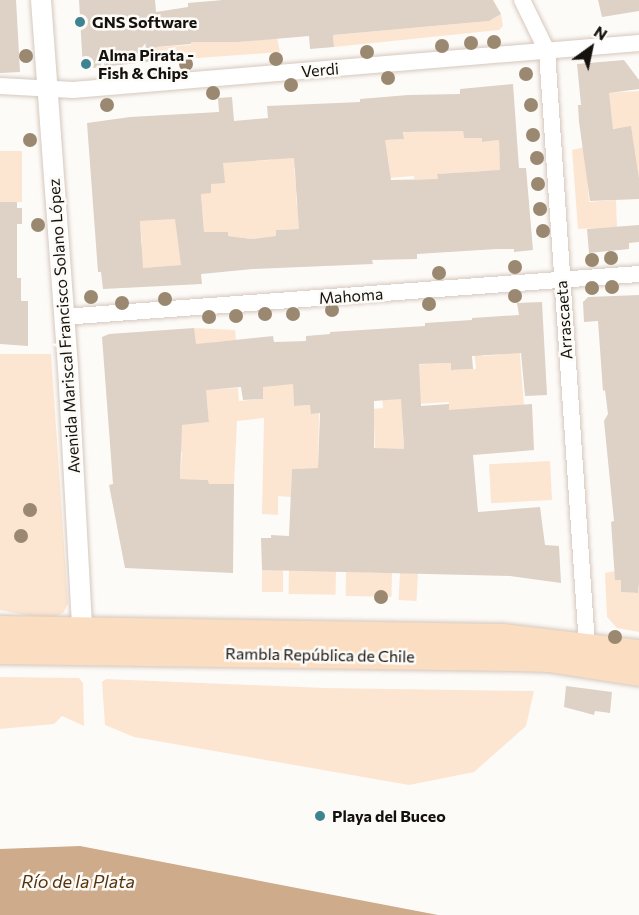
<!DOCTYPE html>
<meta charset="utf-8">
<style>
body{margin:0}
#map{position:relative;width:639px;height:915px;overflow:hidden;background:#fdfbf8;font-family:Commissioner,sans-serif}
div>[style]{position:absolute}
.green>*{inset:0;background:#fce6d2;transform-origin:0 0}
.water>*{inset:0;background:#ceab8a}
.building>*{inset:0;background:#ded1c6}
.roads{filter:drop-shadow(0 0 2px #d5c8bd) drop-shadow(0 0 2px #d5c8bd)}
.minor>*{height:16px;margin:-8px;padding:0 8px;transform-origin:8px;border-radius:8px;background:#fff}
.tertiary>*{height:20px;margin:-10px;padding:0 10px;transform-origin:10px;border-radius:10px;background:#fff}
.primary>*{height:26px;margin:-13px;padding:0 13px;transform-origin:13px;border-radius:13px;background:#fbddc1}
.trees>*{width:14px;height:14px;margin:-7px;border-radius:50%;background:#9b8870}
.dots>*{width:16px;height:16px;translate:-50% -50%;box-sizing:border-box;border:3px solid #fdfbf8;border-radius:50%}
span{translate:-50% -50%;white-space:nowrap;text-align:center;line-height:1.15;-webkit-text-stroke:5px #fdfbf8;paint-order:stroke}
.poi-label{font-size:16px;color:#15110d;font-weight:700}
.left{translate:0 -50%;text-align:left}
.street-label{font-size:16px;color:#15110d}
.water-label{font-size:18px;color:#56330c;font-style:italic}
.north{position:absolute;left:561px;top:18px;width:60px;height:60px;-webkit-text-stroke:4px #fdfbf8;paint-order:stroke;rotate:33deg;font-size:16px;font-weight:700;line-height:24px;text-align:center;color:#15110d}
.north::after{content:'';display:block;margin:auto;width:21px;height:27px;background:#15110d;clip-path:polygon(50% 0,100% 100%,50% 72%,0 100%)}
</style>
<div id="map">
<div class="green">
<div style="clip-path:polygon(501px 14px,503px 26px,499px 30px,334px 47px,333px 35px,489px 21px)"></div>
<div style="clip-path:polygon(277px 38px,280px 52px,157px 61px,156px 47px,191px 45px,191px 39px,238px 42px)"></div>
<div style="clip-path:polygon(639px 91px,639px 178px,631px 127px,607px 129px,612px 118px,604px 93px)"></div>
<div style="clip-path:polygon(evenodd,409px 115px,414px 115px,415px 132px,463px 130px,464px 138px,482px 138px,483px 142px,496px 140px,495px 134px,499px 135px,500px 163px,506px 163px,507px 169px,497px 171px,497px 193px,502px 193px,505px 217px,496px 218px,497px 228px,489px 228px,488px 217px,481px 217px,482px 222px,465px 225px,464px 220px,459px 220px,457px 206px,440px 207px,440px 211px,428px 212px,426px 179px,414px 179px,414px 176px,390px 178px,392px 196px,415px 196px,418px 230px,401px 230px,400px 223px,409px 221px,409px 204px,393px 204px,391px 196px,368px 197px,366px 168px,376px 168px,377px 178px,390px 177px,388px 159px,385px 159px,385px 150px,381px 149px,380px 140px,404px 139px,403px 126px,409px 126px,409px 115px,483px 171px,485px 190px,439px 189px,438px 174px,483px 171px)"></div>
<div style="clip-path:polygon(585px 147px,589px 202px,616px 200px,617px 227px,578px 229px,572px 150px)"></div>
<div style="clip-path:polygon(305px 150px,300px 166px,294px 168px,296px 186px,320px 183px,296px 193px,297px 206px,306px 206px,324px 233px,298px 229px,276px 230px,276px 236px,251px 239px,228px 236px,227px 232px,204px 232px,201px 194px,185px 164px,270px 160px)"></div>
<div style="left:0;top:151px;width:22px;height:51px"></div>
<div style="clip-path:polygon(190px 218px,194px 264px,122px 270px,120px 246px,142px 245px,140px 221px)"></div>
<div style="clip-path:polygon(194px 328px,235px 330px,236px 340px,213px 342px,196px 353px)"></div>
<div style="clip-path:polygon(519px 344px,524px 405px,448px 431px,449px 402px,402px 405px,403px 443px,414px 453px,375px 448px,374px 426px,361px 410px,383px 408px,378px 349px,408px 365px,451px 363px,452px 370px,476px 369px,474px 350px,482px 356px,498px 355px)"></div>
<div style="clip-path:polygon(0 354px,51px 354px,68px 603px,64px 612px,52px 620px,0 610px)"></div>
<div style="clip-path:polygon(293px 375px,294px 406px,311px 405px,311px 414px,319px 413px,318px 468px,292px 469px,291px 497px,278px 496px,278px 515px,262px 514px,264px 418px,237px 421px,234px 484px,209px 484px,208px 480px,180px 479px,182px 452px,174px 452px,176px 425px,209px 422px,207px 400px,194px 377px,215px 389px,238px 388px,239px 401px,263px 399px,263px 387px)"></div>
<div style="left:550px;top:461px;width:39px;height:61px;rotate:87deg"></div>
<div style="left:262px;top:570px;width:21px;height:22px"></div>
<div style="left:289px;top:570px;width:47px;height:24px;rotate:1deg"></div>
<div style="clip-path:polygon(614px 571px,621px 580px,622px 592px,638px 593px,639px 584px,639px 632px,617px 628px,607px 617px,605px 573px)"></div>
<div style="left:346px;top:572px;width:46px;height:24px;rotate:1deg"></div>
<div style="left:400px;top:572px;width:18px;height:28px;rotate:3deg"></div>
<div style="clip-path:polygon(0 677px,79px 678px,83px 683px,84px 726px,62px 716px,54px 724px,0 729px)"></div>
<div style="clip-path:polygon(106px 679px,325px 688px,534px 691px,526px 726px,474px 772px,409px 785px,134px 737px,105px 725px,102px 682px)"></div>
</div>
<div class="water">
<div style="clip-path:polygon(80px 846px,302px 889px,438px 915px,0 915px,0 849px)"></div>
</div>
<div class="building">
<div style="clip-path:polygon(0 0,16px 0,20px 72px,0 73px)"></div>
<div style="clip-path:polygon(79px 0,155px 0,156px 12px,188px 7px,188px 3px,223px 0,493px 0,501px 14px,489px 21px,333px 35px,334px 47px,310px 49px,309px 36px,238px 42px,191px 42px,191px 44px,156px 47px,157px 61px,83px 69px)"></div>
<div style="clip-path:polygon(598px 0,639px 0,639px 11px,602px 17px)"></div>
<div style="clip-path:polygon(624px 60px,639px 80px,639px 89px,609px 93px,613px 129px,631px 126px,639px 178px,639px 199px,590px 201px,579px 122px,578px 105px,581px 105px,577px 64px)"></div>
<div style="clip-path:polygon(evenodd,513px 84px,519px 168px,526px 168px,533px 250px,514px 252px,514px 249px,497px 249px,417px 254px,417px 259px,372px 260px,373px 264px,253px 269px,201px 274px,202px 284px,103px 289px,101px 272px,98px 272px,87px 123px,130px 117px,219px 112px,218px 98px,232px 97px,234px 121px,268px 118px,267px 106px,360px 102px,360px 99px,408px 95px,460px 94px,460px 89px,513px 84px,463px 131px,464px 138px,482px 138px,482px 142px,499px 140px,500px 170px,437px 174px,438px 179px,391px 180px,385px 140px,404px 139px,403px 132px,463px 131px,513px 84px,294px 158px,299px 229px,276px 230px,276px 236px,251px 239px,228px 236px,228px 232px,204px 232px,201px 194px,211px 193px,211px 184px,225px 183px,223px 163px,294px 158px,513px 84px,175px 219px,181px 265px,143px 268px,140px 221px,175px 219px)"></div>
<div style="clip-path:polygon(0 202px,17px 202px,17px 208px,22px 208px,22px 224px,17px 224px,17px 278px,21px 278px,21px 301px,28px 301px,28px 346px,0 344px)"></div>
<div style="clip-path:polygon(639px 225px,639px 242px,629px 243px,629px 249px,589px 253px,587px 229px)"></div>
<div style="clip-path:polygon(639px 295px,639px 584px,638px 593px,621px 592px,621px 580px,615px 580px,611px 522px,614px 521px,604px 421px,608px 414px,605px 390px,603px 391px,598px 321px,584px 322px,583px 302px,588px 297px)"></div>
<div style="clip-path:polygon(evenodd,542px 302px,547px 395px,525px 396px,521px 353px,472px 356px,473px 369px,451px 370px,451px 363px,419px 364px,421px 406px,449px 404px,449px 410px,532px 404px,534px 450px,473px 455px,478px 512px,540px 507px,545px 545px,559px 546px,561px 583px,510px 576px,262px 570px,261px 538px,271px 538px,271px 535px,289px 536px,292px 469px,318px 468px,320px 413px,311px 414px,310px 405px,294px 406px,293px 384px,263px 387px,263px 399px,243px 400px,241px 387px,206px 390px,209px 422px,182px 425px,180px 479px,208px 480px,209px 484px,234px 484px,233px 573px,125px 568px,109px 485px,113px 484px,102px 337px,109px 334px,194px 328px,196px 344px,273px 336px,274px 342px,306px 341px,306px 336px,330px 334px,330px 332px,425px 326px,425px 323px,472px 320px,472px 318px,519px 315px,517px 303px,542px 302px,401px 399px,404px 449px,374px 448px,374px 401px,401px 399px)"></div>
<div style="clip-path:polygon(566px 686px,612px 692px,610px 713px,595px 711px,594px 715px,564px 707px)"></div>
</div>
<div class="roads">
<div class="minor">
<div style="left:522px;top:0;width:57px;rotate:63.9deg"></div>
<div style="left:547px;top:51px;width:596px;rotate:86.15deg"></div>
<div style="left:0;top:86px;width:73px;rotate:3.1deg"></div>
<div style="left:73px;top:90px;width:568px;rotate:-4.75deg"></div>
<div style="left:63px;top:317px;width:578px;rotate:-4.27deg"></div>
</div>
<div class="tertiary">
<div style="left:41px;top:0;width:368px;rotate:85.8deg"></div>
<div style="left:68px;top:367px;width:277px;rotate:86.9deg"></div>
</div>
<div class="primary">
<div style="left:0;top:629px;width:502px;rotate:0.91deg"></div>
<div style="left:502px;top:637px;width:138px;rotate:6.7deg"></div>
<div style="left:0;top:651px;width:518px;rotate:0.77deg"></div>
<div style="left:518px;top:658px;width:31px;rotate:2deg"></div>
<div style="left:549px;top:659px;width:91px;rotate:8.8deg"></div>
</div>
</div>
<div class="trees">
<div style="left:494px;top:42px"></div>
<div style="left:471px;top:43px"></div>
<div style="left:442px;top:46px"></div>
<div style="left:367px;top:52px"></div>
<div style="left:26px;top:56px"></div>
<div style="left:276px;top:59px"></div>
<div style="left:186px;top:64px"></div>
<div style="left:526px;top:74px"></div>
<div style="left:388px;top:78px"></div>
<div style="left:291px;top:85px"></div>
<div style="left:213px;top:93px"></div>
<div style="left:107px;top:105px"></div>
<div style="left:531px;top:105px"></div>
<div style="left:533px;top:135px"></div>
<div style="left:30px;top:140px"></div>
<div style="left:537px;top:158px"></div>
<div style="left:538px;top:184px"></div>
<div style="left:540px;top:209px"></div>
<div style="left:38px;top:225px"></div>
<div style="left:543px;top:231px"></div>
<div style="left:611px;top:258px"></div>
<div style="left:592px;top:260px"></div>
<div style="left:515px;top:267px"></div>
<div style="left:439px;top:273px"></div>
<div style="left:612px;top:287px"></div>
<div style="left:592px;top:288px"></div>
<div style="left:515px;top:296px"></div>
<div style="left:91px;top:297px"></div>
<div style="left:165px;top:299px"></div>
<div style="left:122px;top:303px"></div>
<div style="left:429px;top:304px"></div>
<div style="left:332px;top:310px"></div>
<div style="left:265px;top:314px"></div>
<div style="left:293px;top:314px"></div>
<div style="left:236px;top:316px"></div>
<div style="left:209px;top:317px"></div>
<div style="left:30px;top:510px"></div>
<div style="left:21px;top:536px"></div>
<div style="left:381px;top:597px"></div>
<div style="left:615px;top:637px"></div>
</div>
<div class="dots">
<div style="left:80px;top:22px;background:#3f8392"></div>
<div style="left:86px;top:64px;background:#3f8392"></div>
<div style="left:320px;top:816px;background:#3f8392"></div>
</div>
<div class="poi-label">
<span class="left" style="left:92px;top:22px">GNS Software</span>
<span class="left" style="left:98px;top:64px">Alma Pirata -<br>Fish &amp; Chips</span>
<span class="left" style="left:332px;top:816px">Playa del Buceo</span>
</div>
<div class="street-label">
<span style="left:320px;top:70px;rotate:-5deg">Verdi</span>
<span style="left:351px;top:296px;rotate:-4deg">Mahoma</span>
<span style="left:564px;top:320px;rotate:-94deg">Arrascaeta</span>
<span style="left:64px;top:326px;rotate:-94deg">Avenida Mariscal Francisco Solano López</span>
<span style="left:320px;top:655px;rotate:1deg">Rambla República de Chile</span>
</div>
<div class="water-label">
<span style="left:78px;top:881px">Río de la Plata</span>
</div>
<div class="north">N</div>
</div>
